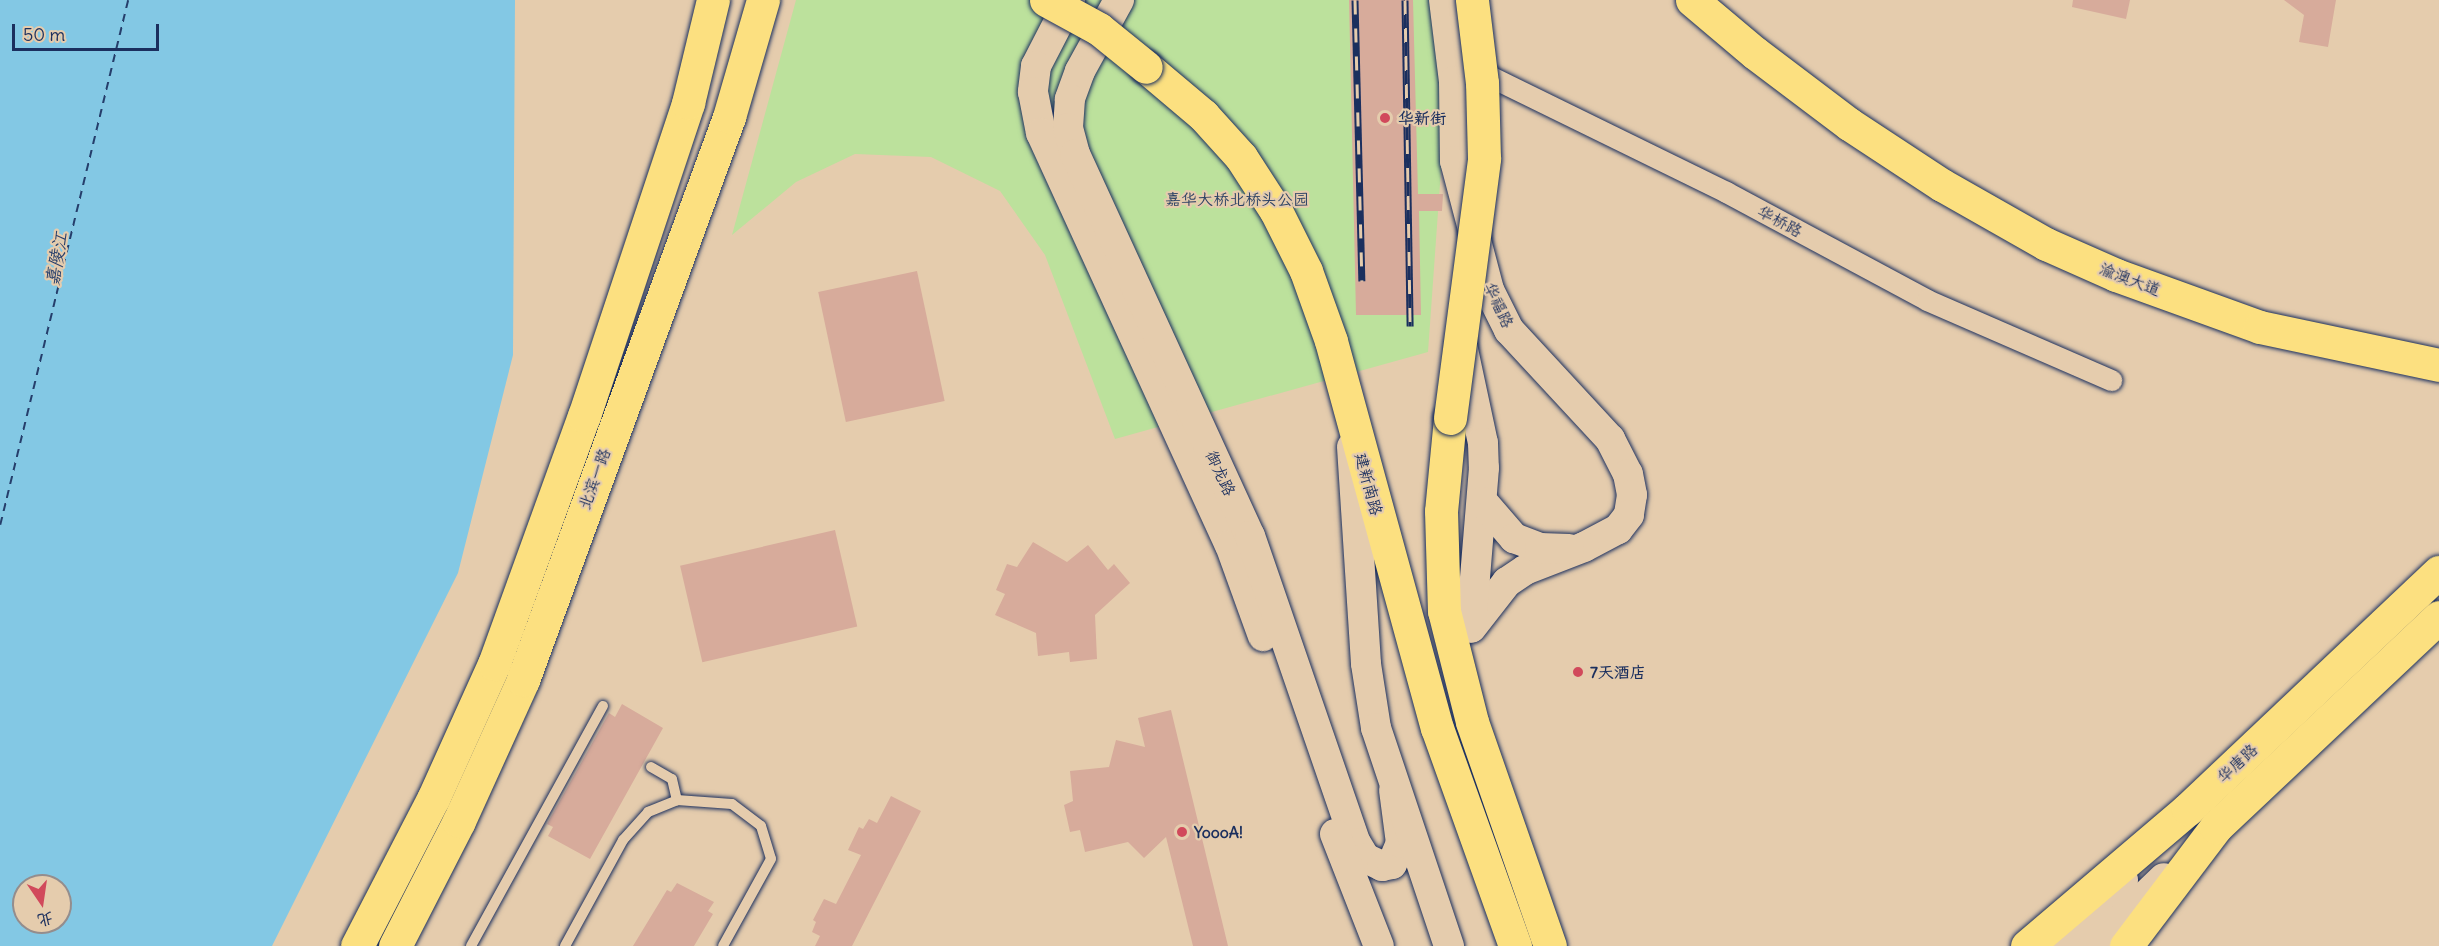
<!DOCTYPE html>
<meta charset="utf-8">
<style>
body{margin:0}
#map{position:relative;width:2439px;height:946px;overflow:hidden;background:#e5ccad;font-family:Delius,"LXGW WenKai TC",sans-serif}
div>[style]{position:absolute}
.green>*{inset:0;background:#bce19c}
.water>*{inset:0;background:#83c8e4}
.ferry>*{height:1.5px;margin-top:-0.75px;transform-origin:0;background:repeating-linear-gradient(90deg,#253e6b 0 8px,transparent 0 14px)}
.building>*{inset:0;background:#d7ab9b;transform-origin:0 0}
.roads{filter:drop-shadow(0 0 2px #1b2f5e) drop-shadow(0 0 2px #1b2f5e)}
.lane>*{height:10px;margin:-5px;padding:0 5px;transform-origin:5px;border-radius:5px;background:#e5ccad}
.street>*{height:21px;margin:-10.5px;padding:0 10.5px;transform-origin:10.5px;border-radius:10.5px;background:#e5ccad}
.secondary>*{height:30px;margin:-15px;padding:0 15px;transform-origin:15px;border-radius:15px;background:#e5ccad}
.primary>*{height:33px;margin:-16.5px;padding:0 16.5px;transform-origin:16.5px;border-radius:16.5px;background:#fce080}
.rail>*{height:7px;margin-top:-3.5px;transform-origin:0;background:repeating-linear-gradient(90deg,#e5ccad 0 14px,#1b2f5e 0 28px);box-sizing:border-box;border-block:2px solid #1b2f5e}
.bridges{filter:drop-shadow(0 0 2px #1b2f5e) drop-shadow(0 0 2px #1b2f5e)}
.primary-bridge>*{height:33px;margin:-16.5px;padding:0 16.5px;transform-origin:16.5px;border-radius:16.5px;background:#fce080}
.dots>*{width:16px;height:16px;translate:-50% -50%;box-sizing:border-box;border:3px solid #e5ccad;border-radius:50%}
span{translate:-50% -50%;white-space:nowrap;text-align:center;line-height:1.15;-webkit-text-stroke:4.5px #e5ccad;paint-order:stroke}
.poi-label{font-size:16px;color:#1b2f5e;font-weight:700}
.left{translate:0 -50%;text-align:left}
.park-label{font-size:16px;color:#2b4164}
.street-label{font-size:16px;color:#1b2f5e}
.water-label{font-size:18px;color:#253e6b;font-style:italic}
.north{position:absolute;left:12px;top:874px;width:60px;height:60px;box-sizing:border-box;background:#e5ccad;border:2px solid #948d8d;border-radius:50%;rotate:167deg;font-size:16px;font-weight:700;line-height:24px;text-align:center;color:#1b2f5e}
.north::after{content:'';display:block;margin:auto;width:21px;height:27px;background:#d1495b;clip-path:polygon(50% 0,100% 100%,50% 72%,0 100%)}
.scale{position:absolute;left:12px;top:24px;width:147px;height:27px;box-sizing:border-box;border:3px solid #1b2f5e;border-top:0;padding-left:8px;font-size:18px;line-height:21px;white-space:nowrap;color:#1b2f5e;-webkit-text-stroke:4px #e5ccad;paint-order:stroke}
</style>
<div id="map">
<div class="green">
<div style="clip-path:polygon(796px 0,1432px 0,1439px 61px,1441px 170px,1428px 352px,1115px 439px,1045px 255px,1000px 191px,931px 157px,855px 154px,796px 182px,732px 235px)"></div>
</div>
<div class="water">
<div style="clip-path:polygon(evenodd,0 0,515px 0,513px 355px,458px 573px,272px 946px,0 946px,0 0,24px 886px,60px 886px,60px 922px,24px 922px,24px 886px)"></div>
</div>
<div class="ferry">
<div style="left:0;top:525px;width:540px;rotate:-76.3deg"></div>
</div>
<div class="building">
<div style="clip-path:polygon(1349px 0,1413px 0,1418px 194px,1443px 194px,1442px 211px,1419px 211px,1421px 315px,1356px 315px)"></div>
<div style="clip-path:polygon(2073px 0,2130px 0,2126px 19px,2072px 7px)"></div>
<div style="clip-path:polygon(2284px 0,2336px 0,2328px 47px,2299px 42px,2304px 15px)"></div>
<div style="left:917px;top:271px;width:133px;height:101px;rotate:78deg"></div>
<div style="left:835px;top:530px;width:99px;height:159px;rotate:77deg"></div>
<div style="clip-path:polygon(1033px 542px,1067px 562px,1088px 545px,1108px 570px,1114px 564px,1130px 583px,1095px 615px,1097px 659px,1070px 662px,1069px 652px,1038px 656px,1036px 633px,995px 615px,1005px 594px,996px 590px,1007px 564px,1017px 567px)"></div>
<div style="clip-path:polygon(622px 704px,663px 728px,590px 859px,548px 836px,553px 827px,547px 824px,609px 713px,615px 717px)"></div>
<div style="clip-path:polygon(1171px 710px,1228px 946px,1193px 946px,1166px 837px,1144px 858px,1128px 842px,1085px 852px,1080px 830px,1070px 832px,1064px 805px,1073px 801px,1070px 771px,1109px 767px,1116px 740px,1145px 747px,1138px 718px)"></div>
<div style="clip-path:polygon(891px 796px,921px 811px,852px 946px,815px 946px,820px 936px,812px 932px,816px 922px,813px 920px,824px 899px,836px 904px,861px 855px,848px 850px,859px 827px,863px 829px,869px 819px,877px 823px)"></div>
<div style="clip-path:polygon(677px 883px,714px 902px,708px 911px,713px 914px,694px 946px,633px 946px,667px 890px,671px 892px)"></div>
</div>
<div class="roads">
<div class="lane">
<div style="left:651px;top:767px;width:24px;rotate:30deg"></div>
<div style="left:672px;top:779px;width:22px;rotate:77deg"></div>
<div style="left:471px;top:946px;width:274px;rotate:-61.2deg"></div>
<div style="left:565px;top:946px;width:121px;rotate:-61.3deg"></div>
<div style="left:623px;top:840px;width:38px;rotate:-48deg"></div>
<div style="left:648px;top:812px;width:31px;rotate:-22deg"></div>
<div style="left:677px;top:800px;width:55px;rotate:4.2deg"></div>
<div style="left:732px;top:804px;width:36px;rotate:37deg"></div>
<div style="left:761px;top:826px;width:34px;rotate:73deg"></div>
<div style="left:771px;top:859px;width:99px;rotate:118.9deg"></div>
</div>
<div class="street">
<div style="left:1473px;top:68px;width:282px;rotate:26.1deg"></div>
<div style="left:1726px;top:192px;width:228px;rotate:28.2deg"></div>
<div style="left:1927px;top:300px;width:201px;rotate:23.5deg"></div>
</div>
<div class="secondary">
<div style="left:1070px;top:0;width:74px;rotate:117.3deg"></div>
<div style="left:1036px;top:66px;width:26px;rotate:97deg"></div>
<div style="left:1033px;top:92px;width:42px;rotate:79deg"></div>
<div style="left:1041px;top:133px;width:453px;rotate:65.4deg"></div>
<div style="left:1230px;top:545px;width:97px;rotate:70.1deg"></div>
<div style="left:1119px;top:0;width:81px;rotate:118.8deg"></div>
<div style="left:1080px;top:71px;width:30px;rotate:110deg"></div>
<div style="left:1070px;top:99px;width:29px;rotate:94deg"></div>
<div style="left:1068px;top:128px;width:27px;rotate:75deg"></div>
<div style="left:1075px;top:154px;width:420px;rotate:65.4deg"></div>
<div style="left:1250px;top:536px;width:325px;rotate:71deg"></div>
<div style="left:1356px;top:843px;width:17px;rotate:59deg"></div>
<div style="left:1365px;top:858px;width:19px;rotate:25deg"></div>
<div style="left:1382px;top:866px;width:10px;rotate:-11deg"></div>
<div style="left:1392px;top:864px;width:23px;rotate:-67deg"></div>
<div style="left:1401px;top:843px;width:53px;rotate:-97.5deg"></div>
<div style="left:1444px;top:0;width:82px;rotate:83deg"></div>
<div style="left:1454px;top:81px;width:80px;rotate:89.3deg"></div>
<div style="left:1455px;top:161px;width:133px;rotate:75.2deg"></div>
<div style="left:1489px;top:290px;width:45px;rotate:63.4deg"></div>
<div style="left:1509px;top:330px;width:149px;rotate:47.2deg"></div>
<div style="left:1610px;top:439px;width:39px;rotate:63deg"></div>
<div style="left:1628px;top:474px;width:21px;rotate:79deg"></div>
<div style="left:1632px;top:495px;width:20px;rotate:99deg"></div>
<div style="left:1629px;top:515px;width:18px;rotate:128deg"></div>
<div style="left:1618px;top:529px;width:38px;rotate:152deg"></div>
<div style="left:1584px;top:547px;width:63px;rotate:158.7deg"></div>
<div style="left:1525px;top:570px;width:22px;rotate:146deg"></div>
<div style="left:1507px;top:582px;width:58px;rotate:128deg"></div>
<div style="left:1462px;top:345px;width:100px;rotate:77.9deg"></div>
<div style="left:1483px;top:443px;width:25px;rotate:88deg"></div>
<div style="left:1484px;top:468px;width:160px;rotate:94.7deg"></div>
<div style="left:1352px;top:447px;width:217px;rotate:86.3deg"></div>
<div style="left:1366px;top:664px;width:65px;rotate:81.1deg"></div>
<div style="left:1376px;top:728px;width:230px;rotate:71.5deg"></div>
<div style="left:1483px;top:502px;width:48px;rotate:49.3deg"></div>
<div style="left:1514px;top:538px;width:28px;rotate:21deg"></div>
<div style="left:1540px;top:548px;width:29px;rotate:2deg"></div>
<div style="left:1335px;top:834px;width:120px;rotate:68.6deg"></div>
<div style="left:2059px;top:946px;width:92px;rotate:-45.9deg"></div>
<div style="left:2093px;top:946px;width:98px;rotate:-43.8deg"></div>
</div>
<div class="primary">
<div style="left:1692px;top:0;width:82px;rotate:40.1deg"></div>
<div style="left:1755px;top:53px;width:118px;rotate:37.1deg"></div>
<div style="left:1849px;top:124px;width:111px;rotate:33.3deg"></div>
<div style="left:1942px;top:185px;width:120px;rotate:29.6deg"></div>
<div style="left:2046px;top:244px;width:77px;rotate:23.9deg"></div>
<div style="left:2116px;top:275px;width:153px;rotate:19.9deg"></div>
<div style="left:2260px;top:327px;width:183px;rotate:12deg"></div>
<div style="left:1146px;top:67px;width:75px;rotate:40.1deg"></div>
<div style="left:1203px;top:115px;width:57px;rotate:47.9deg"></div>
<div style="left:1241px;top:157px;width:64px;rotate:57.1deg"></div>
<div style="left:1276px;top:211px;width:67px;rotate:63.4deg"></div>
<div style="left:1306px;top:271px;width:74px;rotate:70.3deg"></div>
<div style="left:1331px;top:341px;width:401px;rotate:74.7deg"></div>
<div style="left:1437px;top:728px;width:232px;rotate:70.3deg"></div>
<div style="left:1450px;top:418px;width:93px;rotate:95.5deg"></div>
<div style="left:1441px;top:511px;width:100px;rotate:88.3deg"></div>
<div style="left:1444px;top:611px;width:114px;rotate:75.8deg"></div>
<div style="left:1472px;top:722px;width:237px;rotate:70.8deg"></div>
<div style="left:357px;top:946px;width:165px;rotate:-62.7deg"></div>
<div style="left:433px;top:799px;width:148px;rotate:-65.7deg"></div>
<div style="left:494px;top:664px;width:264px;rotate:-70.1deg"></div>
<div style="left:584px;top:416px;width:330px;rotate:-71.6deg"></div>
<div style="left:688px;top:103px;width:106px;rotate:-76.4deg"></div>
<div style="left:395px;top:946px;width:140px;rotate:-62.9deg"></div>
<div style="left:459px;top:821px;width:155px;rotate:-65.6deg"></div>
<div style="left:523px;top:680px;width:600px;rotate:-69.9deg"></div>
<div style="left:729px;top:117px;width:122px;rotate:-73.8deg"></div>
<div style="left:2027px;top:946px;width:211px;rotate:-40.4deg"></div>
<div style="left:2188px;top:809px;width:345px;rotate:-43.4deg"></div>
<div style="left:2126px;top:946px;width:149px;rotate:-52.9deg"></div>
<div style="left:2216px;top:827px;width:306px;rotate:-43.3deg"></div>
</div>
</div>
<div class="rail">
<div style="left:1355px;top:0;width:281px;rotate:88.6deg"></div>
<div style="left:1405px;top:0;width:326px;rotate:89.1deg"></div>
</div>
<div class="bridges">
<div class="primary-bridge">
<div style="left:1046px;top:0;width:60px;rotate:28.7deg"></div>
<div style="left:1099px;top:29px;width:60px;rotate:39deg"></div>
<div style="left:1450px;top:418px;width:262px;rotate:-82.5deg"></div>
<div style="left:1484px;top:158px;width:75px;rotate:-91.5deg"></div>
<div style="left:1482px;top:83px;width:84px;rotate:-96.9deg"></div>
</div>
</div>
<div class="dots">
<div style="left:1385px;top:118px;background:#d1495b"></div>
<div style="left:1578px;top:672px;background:#d1495b"></div>
<div style="left:1182px;top:832px;background:#d1495b"></div>
</div>
<div class="poi-label">
<span class="left" style="left:1398px;top:118px">华新街</span>
<span class="left" style="left:1590px;top:672px">7天酒店</span>
<span class="left" style="left:1194px;top:832px">YoooA!</span>
</div>
<div class="park-label">
<span style="left:1237px;top:199px">嘉华大桥北桥头公园</span>
</div>
<div class="street-label">
<span style="left:1780px;top:221px;rotate:28deg">华桥路</span>
<span style="left:2130px;top:279px;rotate:21deg">渝澳大道</span>
<span style="left:1499px;top:305px;rotate:65deg">华福路</span>
<span style="left:1221px;top:473px;rotate:65deg">御龙路</span>
<span style="left:594px;top:479px;rotate:-70deg">北滨一路</span>
<span style="left:1369px;top:484px;rotate:75deg">建新南路</span>
<span style="left:2237px;top:763px;rotate:-43deg">华唐路</span>
</div>
<div class="water-label">
<span style="left:57px;top:259px;rotate:-80deg">嘉陵江</span>
</div>
<div class="north">北</div>
<div class="scale">50 m</div>
</div>
